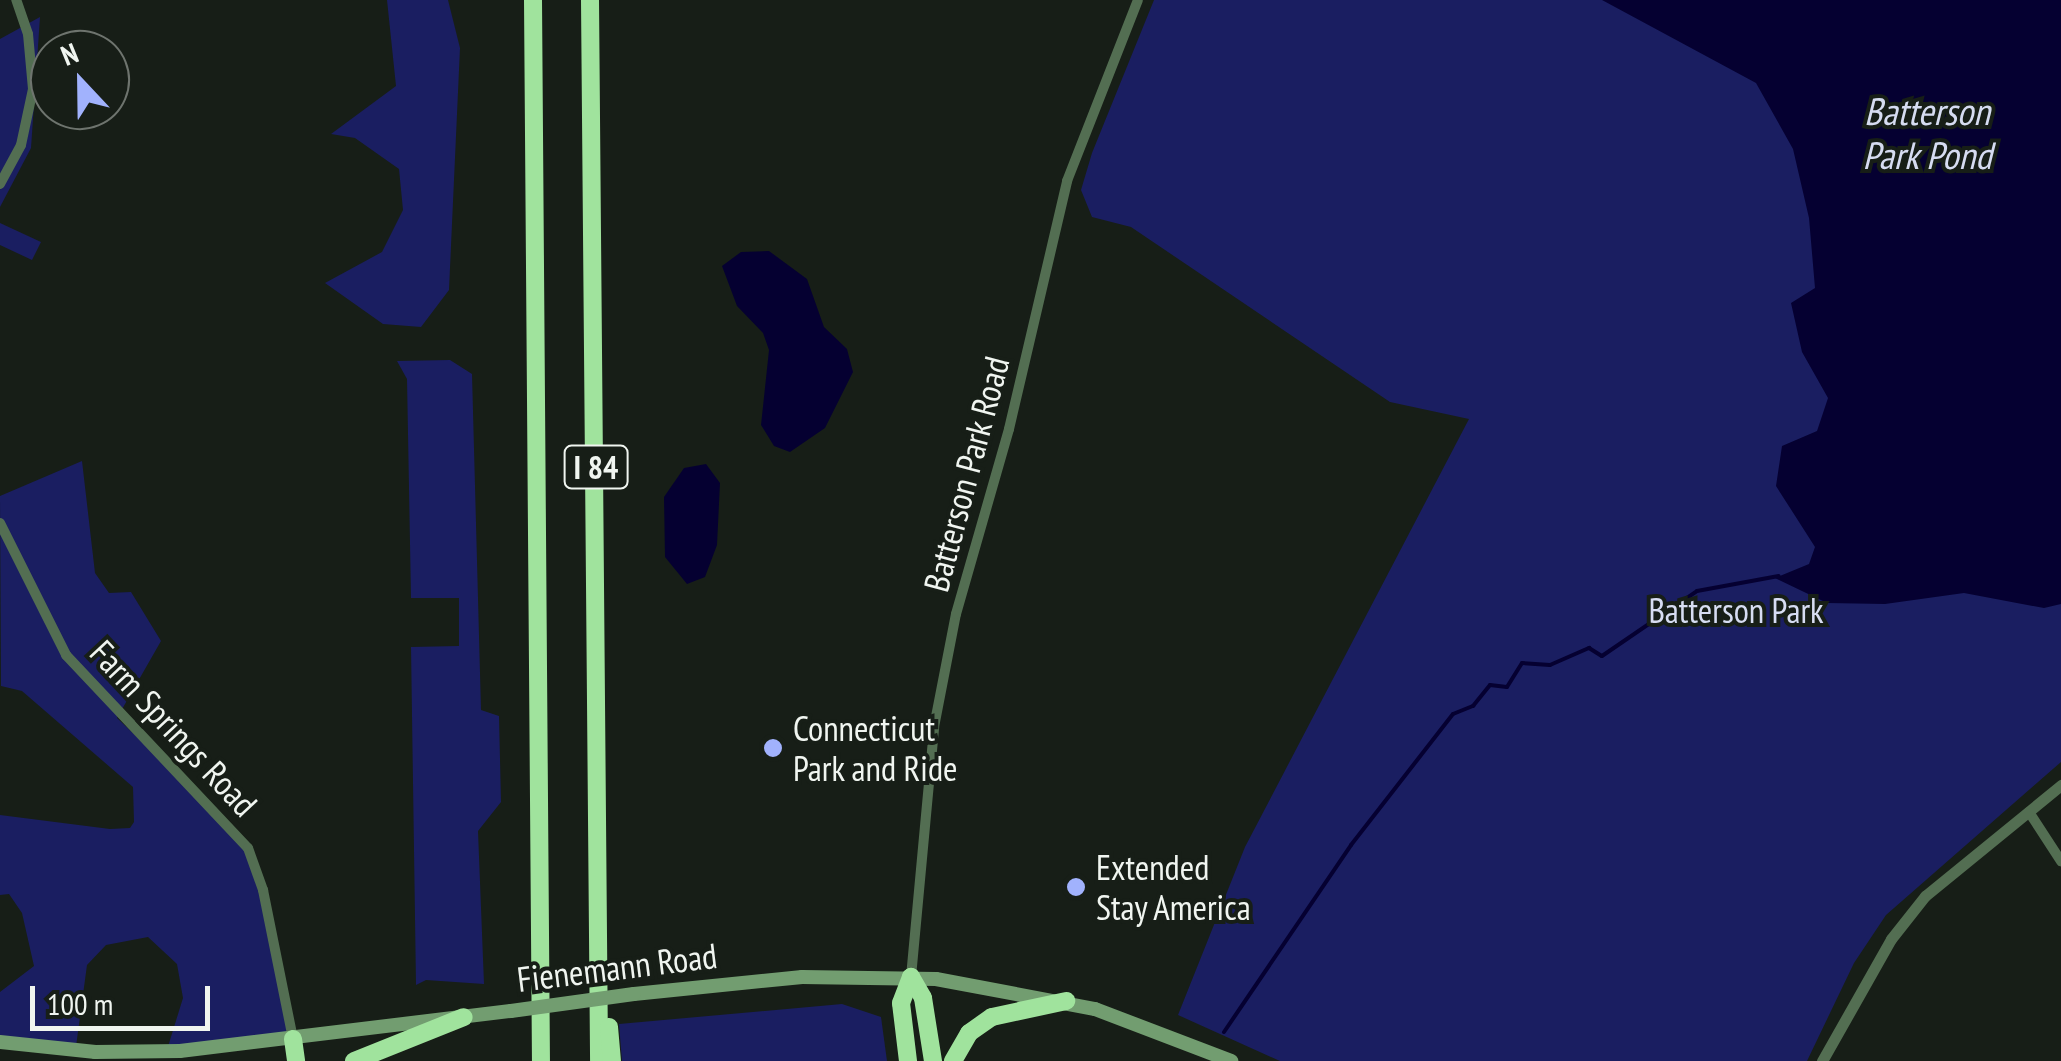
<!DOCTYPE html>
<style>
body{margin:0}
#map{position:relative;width:2061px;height:1061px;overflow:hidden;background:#171e17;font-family:"PT Sans Narrow",sans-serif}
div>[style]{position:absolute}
.green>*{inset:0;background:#1a1e61}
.water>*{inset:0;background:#050031}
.stream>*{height:4px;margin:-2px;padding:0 2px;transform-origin:2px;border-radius:2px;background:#050031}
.minor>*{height:10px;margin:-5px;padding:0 5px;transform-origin:5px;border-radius:5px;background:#536e52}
.tertiary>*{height:11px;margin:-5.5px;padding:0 5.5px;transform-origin:5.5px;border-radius:5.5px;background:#536e52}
.secondary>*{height:14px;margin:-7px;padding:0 7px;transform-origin:7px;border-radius:7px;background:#729d70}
.motorway>*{height:18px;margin:-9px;padding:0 9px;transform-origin:9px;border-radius:9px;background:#a0e39d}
.secondary-bridge>*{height:14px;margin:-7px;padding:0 7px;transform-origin:7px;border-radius:7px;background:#729d70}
.dots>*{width:28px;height:28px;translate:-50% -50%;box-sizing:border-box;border:5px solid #171e17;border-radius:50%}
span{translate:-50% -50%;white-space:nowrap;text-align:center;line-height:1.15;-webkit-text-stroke:8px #171e17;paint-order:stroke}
.shield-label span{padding:2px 8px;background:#171e17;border:2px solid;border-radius:8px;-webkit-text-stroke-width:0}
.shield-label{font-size:32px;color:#f0f5f0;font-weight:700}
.street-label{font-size:35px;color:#f0f5f0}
.park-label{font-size:35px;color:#d7ddf2}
.poi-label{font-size:35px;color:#f0f5f0}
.left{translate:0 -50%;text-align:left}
.water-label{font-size:38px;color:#d6dcf1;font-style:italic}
.north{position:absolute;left:30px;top:30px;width:100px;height:100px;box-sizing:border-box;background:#171e17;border:2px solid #6e746e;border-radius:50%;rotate:338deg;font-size:28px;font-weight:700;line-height:40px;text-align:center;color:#f0f5f0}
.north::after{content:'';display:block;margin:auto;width:35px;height:45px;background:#a1b2fd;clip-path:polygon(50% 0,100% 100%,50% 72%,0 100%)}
.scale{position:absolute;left:30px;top:986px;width:180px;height:45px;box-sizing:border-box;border:5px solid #f0f5f0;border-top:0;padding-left:12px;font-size:30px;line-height:35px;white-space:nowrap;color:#f0f5f0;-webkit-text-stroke:8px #171e17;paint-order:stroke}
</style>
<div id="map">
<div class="green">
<div style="clip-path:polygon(387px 0,448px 0,460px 48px,449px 290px,421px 327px,383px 324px,325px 283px,382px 252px,403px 210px,399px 169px,355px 138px,331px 134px,396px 86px)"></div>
<div style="clip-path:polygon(1154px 0,2061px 0,2061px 762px,1886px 915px,1854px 963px,1807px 1061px,1280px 1061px,1178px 1015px,1245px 847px,1469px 419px,1390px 402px,1131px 227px,1092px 217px,1081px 190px,1092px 153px)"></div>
<div style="clip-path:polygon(40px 17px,31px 148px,0 207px,0 39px)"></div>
<div style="clip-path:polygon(0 223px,41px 242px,32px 260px,0 245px)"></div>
<div style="clip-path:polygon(450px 360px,472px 374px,481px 710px,499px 716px,501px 802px,478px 831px,484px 984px,426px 980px,416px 985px,411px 647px,459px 646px,459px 598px,411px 598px,407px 379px,397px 361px)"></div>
<div style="clip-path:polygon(82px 461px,95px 573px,109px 593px,131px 592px,161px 641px,117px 718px,224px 820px,251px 859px,293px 1039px,166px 1053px,183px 998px,177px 964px,148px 937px,106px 945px,87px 965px,75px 1054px,0 1044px,0 992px,34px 966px,22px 913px,9px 894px,0 895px,0 815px,110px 829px,130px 828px,134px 822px,133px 787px,22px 691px,1px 686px,0 496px)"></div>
<div style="clip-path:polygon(842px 1004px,881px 1017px,887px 1061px,622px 1061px,619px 1024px)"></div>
</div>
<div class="water">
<div style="clip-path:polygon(1602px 0,2061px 0,2061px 604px,2044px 608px,1964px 593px,1885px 604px,1827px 603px,1775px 578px,1809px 564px,1815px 547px,1776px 486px,1782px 446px,1817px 431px,1828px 398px,1802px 352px,1791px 303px,1815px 288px,1809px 218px,1793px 149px,1756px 83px)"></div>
<div style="clip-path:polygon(769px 251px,807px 279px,824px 327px,847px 349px,853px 372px,825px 428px,790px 452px,774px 446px,761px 425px,769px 350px,763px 333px,737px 306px,722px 266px,741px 252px)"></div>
<div style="clip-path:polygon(706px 464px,720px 483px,717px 545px,705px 577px,687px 584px,665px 557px,664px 497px,684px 468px)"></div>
</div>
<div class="stream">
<div style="left:1224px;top:1032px;width:226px;rotate:-55.8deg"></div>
<div style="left:1351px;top:845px;width:166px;rotate:-52.1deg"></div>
<div style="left:1453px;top:714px;width:22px;rotate:-22deg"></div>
<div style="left:1473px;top:706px;width:27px;rotate:-51deg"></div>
<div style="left:1490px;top:685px;width:17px;rotate:7deg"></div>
<div style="left:1507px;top:687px;width:28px;rotate:-58deg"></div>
<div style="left:1522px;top:663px;width:28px;rotate:4deg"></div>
<div style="left:1550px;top:665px;width:43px;rotate:-23.6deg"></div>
<div style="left:1589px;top:648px;width:15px;rotate:32deg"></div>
<div style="left:1602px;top:656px;width:115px;rotate:-34.4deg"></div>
<div style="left:1697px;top:591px;width:83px;rotate:-10.4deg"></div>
</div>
<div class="minor">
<div style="left:0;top:184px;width:44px;rotate:-61.7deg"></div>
<div style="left:21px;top:145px;width:57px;rotate:-77.9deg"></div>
<div style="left:33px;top:89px;width:55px;rotate:-95.2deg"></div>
<div style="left:28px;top:34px;width:36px;rotate:-109deg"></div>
<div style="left:0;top:523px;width:148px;rotate:63.4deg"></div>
<div style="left:66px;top:655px;width:265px;rotate:46.7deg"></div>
<div style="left:248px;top:848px;width:45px;rotate:70.3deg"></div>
<div style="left:263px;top:890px;width:152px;rotate:78.6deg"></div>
<div style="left:2029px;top:812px;width:59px;rotate:56.9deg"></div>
<div style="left:911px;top:977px;width:251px;rotate:-84.7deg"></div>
<div style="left:934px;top:727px;width:115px;rotate:-79deg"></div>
<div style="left:956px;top:614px;width:192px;rotate:-74deg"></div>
<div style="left:1009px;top:429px;width:255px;rotate:-76.8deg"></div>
<div style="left:1067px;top:181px;width:194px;rotate:-68.6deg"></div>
</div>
<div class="tertiary">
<div style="left:1822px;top:1061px;width:140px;rotate:-60.5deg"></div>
<div style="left:1891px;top:939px;width:55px;rotate:-51.7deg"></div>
<div style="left:1925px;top:896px;width:176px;rotate:-39.2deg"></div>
</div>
<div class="secondary">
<div style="left:634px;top:994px;width:169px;rotate:-5.8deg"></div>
<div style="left:802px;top:977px;width:134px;rotate:0.9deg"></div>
<div style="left:936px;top:979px;width:162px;rotate:10.7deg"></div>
<div style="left:1095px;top:1009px;width:146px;rotate:20.9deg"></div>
<div style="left:0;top:1042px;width:96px;rotate:6deg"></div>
<div style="left:95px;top:1052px;width:85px;rotate:-0.7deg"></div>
<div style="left:180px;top:1051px;width:333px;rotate:-6.9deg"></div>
</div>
<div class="motorway">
<div style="left:533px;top:0;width:1061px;rotate:89.57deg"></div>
<div style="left:590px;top:0;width:1061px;rotate:89.51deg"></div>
<div style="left:609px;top:1027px;width:34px;rotate:85deg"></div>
<div style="left:293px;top:1039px;width:22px;rotate:82deg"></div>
<div style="left:354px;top:1061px;width:118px;rotate:-21.8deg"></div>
<div style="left:908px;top:1061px;width:58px;rotate:-96.9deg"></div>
<div style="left:901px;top:1003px;width:28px;rotate:-69deg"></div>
<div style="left:911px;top:977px;width:24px;rotate:60deg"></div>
<div style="left:923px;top:998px;width:64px;rotate:81deg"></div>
<div style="left:953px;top:1061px;width:32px;rotate:-60deg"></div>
<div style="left:969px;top:1033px;width:28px;rotate:-35deg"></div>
<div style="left:992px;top:1017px;width:76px;rotate:-12.2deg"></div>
</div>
<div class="secondary-bridge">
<div style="left:511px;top:1011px;width:124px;rotate:-7.9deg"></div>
</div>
<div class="dots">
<div style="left:773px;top:748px;background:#a1b2fd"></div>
<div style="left:1076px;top:887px;background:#a1b2fd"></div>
</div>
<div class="shield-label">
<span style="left:596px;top:467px">I 84</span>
</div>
<div class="street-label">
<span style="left:966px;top:474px;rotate:-75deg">Batterson Park Road</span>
<span style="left:174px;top:728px;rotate:47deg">Farm Springs Road</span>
<span style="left:617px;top:967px;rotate:-7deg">Fienemann Road</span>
</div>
<div class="park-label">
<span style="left:1736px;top:610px">Batterson Park</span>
</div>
<div class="poi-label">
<span class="left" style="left:793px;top:748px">Connecticut<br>Park and Ride</span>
<span class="left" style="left:1096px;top:887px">Extended<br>Stay America</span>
</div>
<div class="water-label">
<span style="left:1927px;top:133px">Batterson<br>Park Pond</span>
</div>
<div class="north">N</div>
<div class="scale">100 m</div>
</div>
